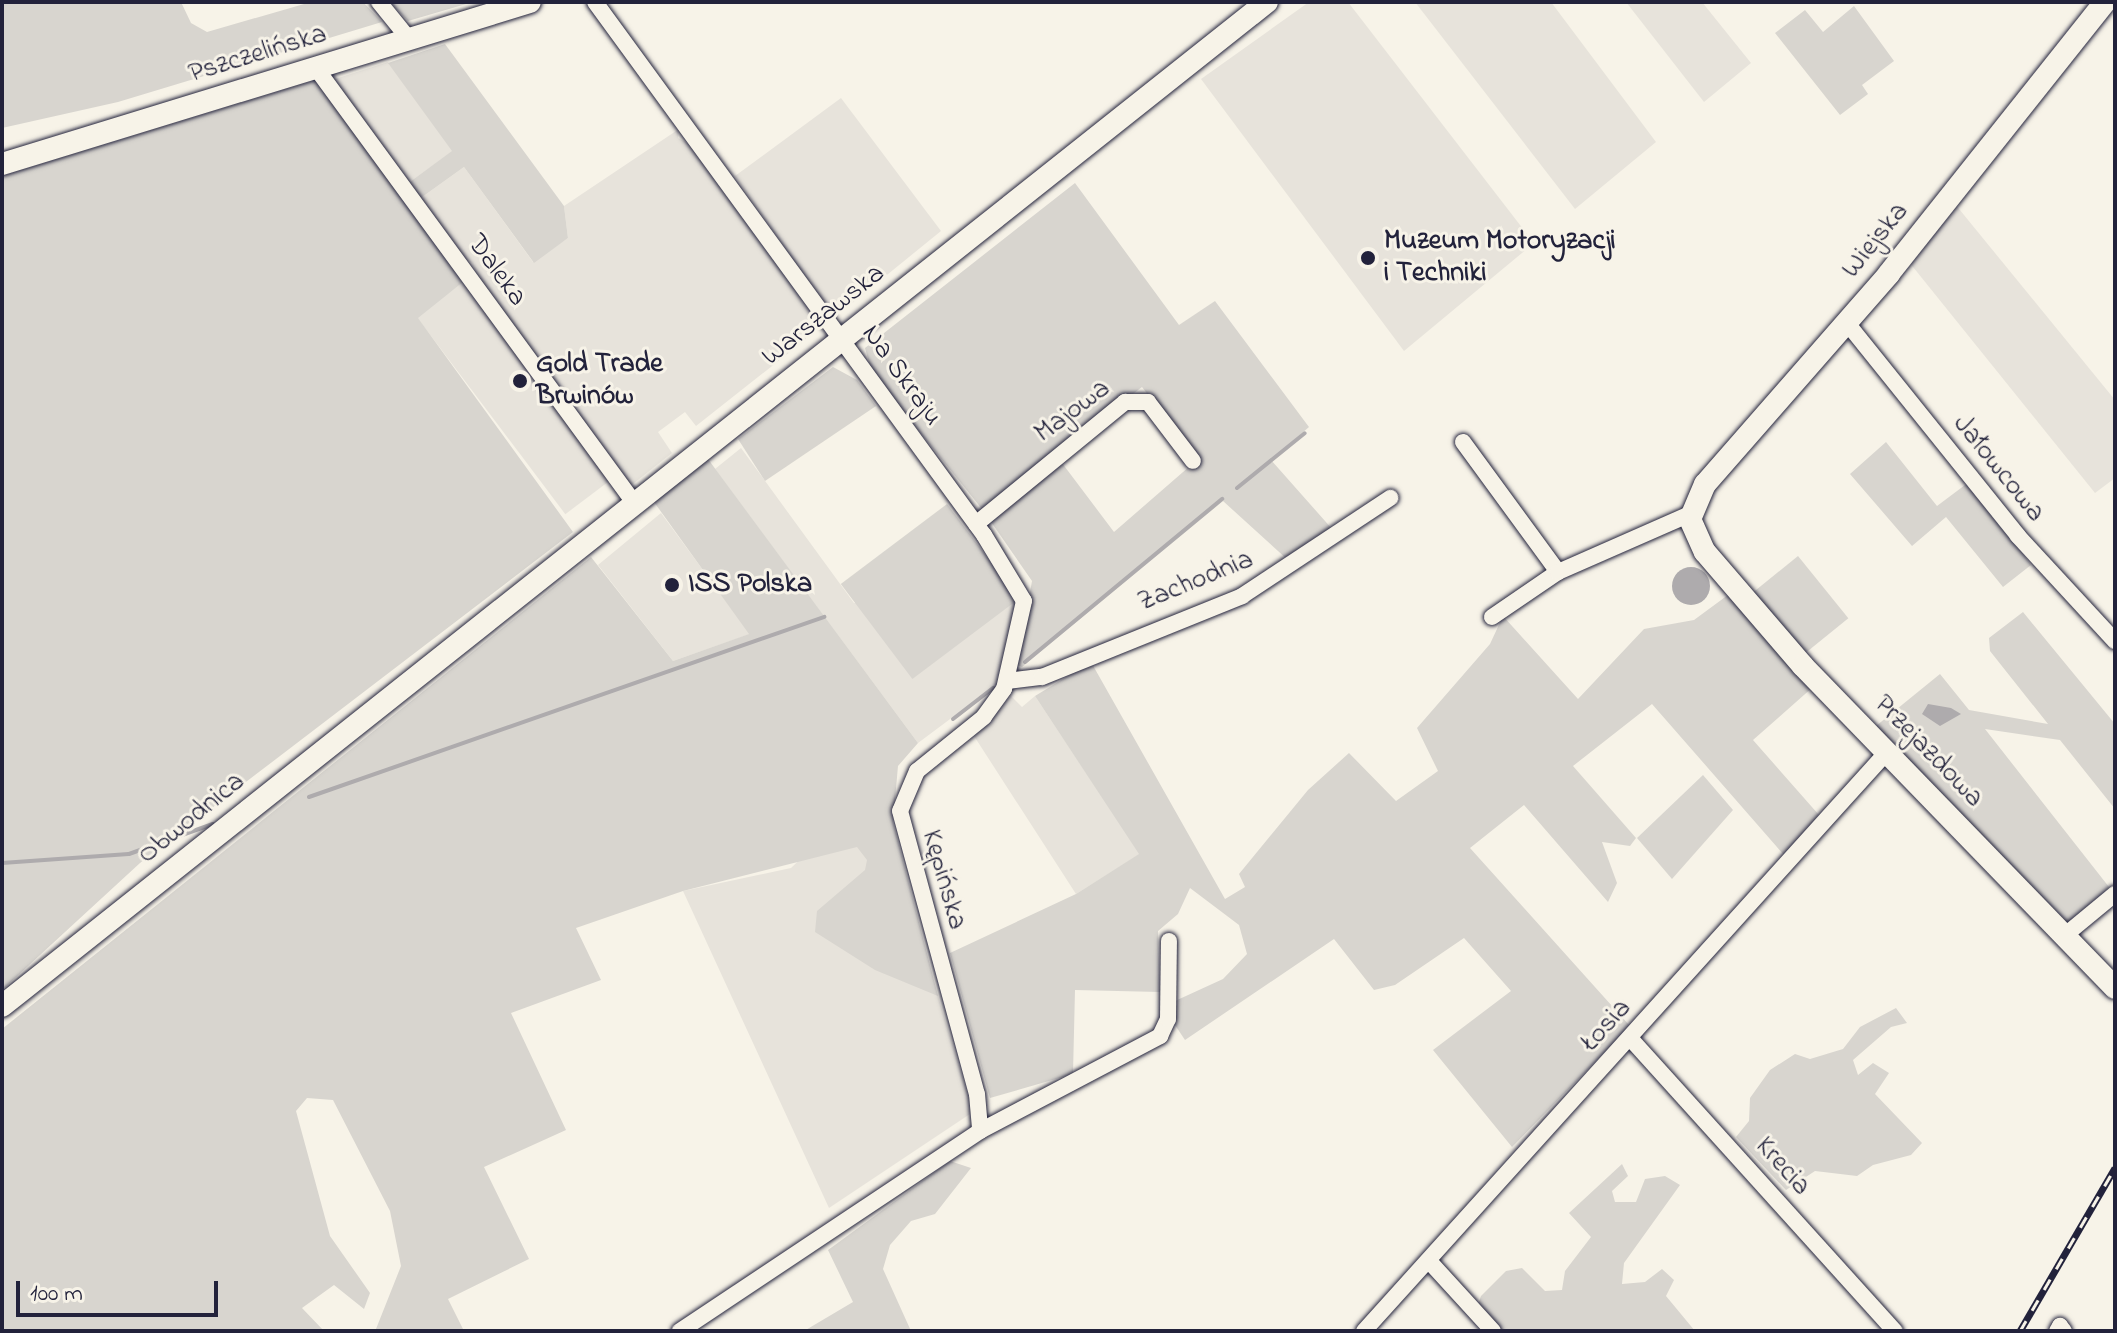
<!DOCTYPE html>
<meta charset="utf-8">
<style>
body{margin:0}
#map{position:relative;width:2117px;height:1333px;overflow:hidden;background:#f7f3e8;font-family:"Indie Flower",sans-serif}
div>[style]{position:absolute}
.built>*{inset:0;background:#e7e3db;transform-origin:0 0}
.green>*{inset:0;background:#d8d5cf;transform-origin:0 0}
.water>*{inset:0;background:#aeabad}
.round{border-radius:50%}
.stream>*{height:4px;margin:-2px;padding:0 2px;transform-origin:2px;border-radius:2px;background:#aeabad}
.roads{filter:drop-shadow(0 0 2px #22223b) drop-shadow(0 0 2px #22223b)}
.street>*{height:16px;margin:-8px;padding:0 8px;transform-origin:8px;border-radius:8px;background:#f7f3e8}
.secondary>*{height:22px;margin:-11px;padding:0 11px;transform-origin:11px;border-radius:11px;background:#f7f3e8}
.rail>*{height:7px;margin-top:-3.5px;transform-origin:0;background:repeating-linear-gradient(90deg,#f7f3e8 0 12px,#22223b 0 24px);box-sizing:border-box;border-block:2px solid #22223b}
.dots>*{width:22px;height:22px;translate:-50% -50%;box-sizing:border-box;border:4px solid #f7f3e8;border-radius:50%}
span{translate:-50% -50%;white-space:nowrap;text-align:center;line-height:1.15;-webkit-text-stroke:6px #f7f3e8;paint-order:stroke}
.street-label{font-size:28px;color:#22223b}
.poi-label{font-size:28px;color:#22223b;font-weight:700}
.left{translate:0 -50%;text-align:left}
.frame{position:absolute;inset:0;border:4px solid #22223b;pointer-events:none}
.scale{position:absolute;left:16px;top:1281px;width:202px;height:36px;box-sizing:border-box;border:4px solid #22223b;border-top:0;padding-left:10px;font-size:24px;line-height:28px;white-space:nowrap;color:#22223b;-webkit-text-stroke:6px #f7f3e8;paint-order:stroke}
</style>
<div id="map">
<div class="built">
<div style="clip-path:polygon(1309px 2px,1348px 2px,1534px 243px,1404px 351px,1201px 79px)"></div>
<div style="clip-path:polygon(1415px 2px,1551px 2px,1656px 142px,1575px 209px)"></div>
<div style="clip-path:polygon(1626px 2px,1702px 2px,1751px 63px,1704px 102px)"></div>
<div style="clip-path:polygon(388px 62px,453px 151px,407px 184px,332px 80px)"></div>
<div style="clip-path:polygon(841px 98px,941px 231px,845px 309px,824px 304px,735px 176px)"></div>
<div style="clip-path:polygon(679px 129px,678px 138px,691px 145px,817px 316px,805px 340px,696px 426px,685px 412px,658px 432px,672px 453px,629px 487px,483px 287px,472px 263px,460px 256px,418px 200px,464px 167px,533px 262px,568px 238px,564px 206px)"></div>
<div style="clip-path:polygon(1955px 204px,2115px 400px,2115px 478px,2095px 493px,1909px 262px)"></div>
<div style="left:463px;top:282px;width:247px;height:58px;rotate:53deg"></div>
<div style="clip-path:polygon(741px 448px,854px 603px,1019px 599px,997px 684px,918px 743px,715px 469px)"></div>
<div style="clip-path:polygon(661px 513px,750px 634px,673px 661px,598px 565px)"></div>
<div style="clip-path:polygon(1011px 696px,1022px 707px,1035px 696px,1140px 854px,1076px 894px,974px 736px)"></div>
<div style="clip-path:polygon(875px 788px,973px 1112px,829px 1208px,683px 891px,791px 868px)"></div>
</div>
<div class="green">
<div style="clip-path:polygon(2px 2px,181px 2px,191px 23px,207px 32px,311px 2px,363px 2px,382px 22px,118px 102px,2px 128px)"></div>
<div style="clip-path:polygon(390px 2px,473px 2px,408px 21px)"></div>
<div style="clip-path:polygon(1854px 6px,1894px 61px,1862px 85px,1868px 94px,1840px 115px,1775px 33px,1805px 10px,1823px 32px)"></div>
<div style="clip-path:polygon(445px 44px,564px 206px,568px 238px,534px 263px,464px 167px,418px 200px,407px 184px,452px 151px,388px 63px)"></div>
<div style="clip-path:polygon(316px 80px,463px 282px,418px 318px,573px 532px,140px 863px,2px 990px,2px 176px)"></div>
<div style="clip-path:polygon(1075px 183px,1179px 325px,1215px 301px,1300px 415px,1309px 427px,1271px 460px,1333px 530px,1289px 561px,1223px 501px,1022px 667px,1017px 665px,1032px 581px,989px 519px,1059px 459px,1114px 532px,1198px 459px,1142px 387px,982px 509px,872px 373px,865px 348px)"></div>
<div style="clip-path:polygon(833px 367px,857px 380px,876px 406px,765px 481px,738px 439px)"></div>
<div style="clip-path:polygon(1886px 442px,1937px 506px,1969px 482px,2031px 565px,2003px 587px,1946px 517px,1912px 546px,1850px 474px)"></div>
<div style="clip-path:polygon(708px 459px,918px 743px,898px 766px,893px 822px,938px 996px,875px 970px,815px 932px,817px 911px,865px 870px,867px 860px,857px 847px,683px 891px,576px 928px,601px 980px,511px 1013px,566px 1130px,484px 1167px,529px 1259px,448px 1299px,464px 1331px,376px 1329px,401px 1266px,390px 1211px,333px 1100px,307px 1098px,296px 1111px,330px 1236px,370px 1293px,364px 1309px,334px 1285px,302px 1308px,324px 1331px,2px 1331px,2px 1029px,591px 557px,673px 661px,749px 634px,654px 502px)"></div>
<div style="left:947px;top:504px;width:119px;height:133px;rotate:53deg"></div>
<div style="left:1798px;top:556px;width:80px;height:58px;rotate:51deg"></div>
<div style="clip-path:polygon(1732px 592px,1813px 687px,1753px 740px,1819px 815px,1784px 855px,1652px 704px,1573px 766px,1636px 838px,1630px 846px,1602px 842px,1617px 883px,1608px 902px,1524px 805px,1470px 848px,1630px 1026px,1512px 1147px,1433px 1050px,1511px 991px,1464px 938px,1395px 985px,1374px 990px,1334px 939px,1185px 1040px,1175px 1025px,1175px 1001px,1223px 979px,1247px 954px,1239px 925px,1190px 888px,1178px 914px,1158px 931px,1160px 992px,1075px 990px,1073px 1074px,990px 1098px,950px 953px,1076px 894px,1139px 854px,1035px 696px,1091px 662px,1225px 899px,1245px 887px,1239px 874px,1308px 790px,1349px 753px,1396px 801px,1438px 771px,1417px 728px,1490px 644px,1503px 616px,1578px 699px,1644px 629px,1694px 620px)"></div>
<div style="clip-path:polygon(2023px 612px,2115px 724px,2115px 809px,2060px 740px,1985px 729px,2109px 887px,2071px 928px,1876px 726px,1940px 674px,1969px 710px,2048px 724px,1990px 651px,1989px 638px)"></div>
<div style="clip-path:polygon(1703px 775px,1733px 810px,1672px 879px,1637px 838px)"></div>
<div style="clip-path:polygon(1896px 1008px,1907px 1023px,1891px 1027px,1853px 1060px,1858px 1075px,1873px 1063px,1889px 1073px,1875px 1094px,1922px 1143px,1911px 1155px,1873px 1165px,1857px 1176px,1815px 1171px,1786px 1190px,1736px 1137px,1749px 1121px,1750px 1098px,1770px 1070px,1795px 1054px,1810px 1059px,1843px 1049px,1860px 1027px)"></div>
<div style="clip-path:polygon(950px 1161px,971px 1168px,935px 1214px,911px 1221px,890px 1245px,883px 1269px,911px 1331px,804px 1331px,853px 1302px,828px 1250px)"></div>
<div style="clip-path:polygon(1622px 1164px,1628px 1176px,1612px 1191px,1615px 1202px,1636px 1202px,1645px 1179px,1665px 1176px,1680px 1185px,1624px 1263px,1622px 1284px,1645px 1282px,1662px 1269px,1674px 1280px,1666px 1296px,1695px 1331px,1499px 1331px,1477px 1308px,1481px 1296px,1506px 1271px,1522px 1268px,1545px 1291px,1562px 1290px,1565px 1271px,1591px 1237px,1569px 1213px)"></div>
</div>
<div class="water">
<div class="round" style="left:1672px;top:567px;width:38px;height:38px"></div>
<div style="clip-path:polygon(1928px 704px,1951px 708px,1961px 714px,1940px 726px,1922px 714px)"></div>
</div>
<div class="stream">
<div style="left:1237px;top:488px;width:87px;rotate:-39deg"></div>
<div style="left:1025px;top:662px;width:256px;rotate:-39.6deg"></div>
<div style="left:953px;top:719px;width:51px;rotate:-37.8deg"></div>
<div style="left:309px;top:797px;width:546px;rotate:-19.27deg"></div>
<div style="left:2px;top:863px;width:127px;rotate:-4.1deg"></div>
<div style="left:129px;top:854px;width:89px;rotate:-19.7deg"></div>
</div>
<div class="roads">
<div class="street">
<div style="left:379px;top:2px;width:48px;rotate:51deg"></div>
<div style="left:595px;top:2px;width:660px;rotate:53.88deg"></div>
<div style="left:984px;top:535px;width:77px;rotate:58.8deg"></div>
<div style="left:1024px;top:601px;width:90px;rotate:102.8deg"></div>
<div style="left:1004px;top:689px;width:34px;rotate:126deg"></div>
<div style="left:984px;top:717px;width:86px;rotate:141.1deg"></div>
<div style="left:917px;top:771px;width:43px;rotate:113deg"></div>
<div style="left:900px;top:811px;width:293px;rotate:74.8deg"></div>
<div style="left:977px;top:1094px;width:37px;rotate:85deg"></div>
<div style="left:980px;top:1131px;width:361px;rotate:146.3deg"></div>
<div style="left:316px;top:68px;width:540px;rotate:53.81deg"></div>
<div style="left:1847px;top:323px;width:273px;rotate:51.2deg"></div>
<div style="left:2018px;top:536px;width:143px;rotate:47.3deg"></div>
<div style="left:1463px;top:442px;width:161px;rotate:53.8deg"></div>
<div style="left:976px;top:524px;width:193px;rotate:-39.3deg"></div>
<div style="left:1125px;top:402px;width:23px"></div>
<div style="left:1148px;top:402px;width:74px;rotate:52.7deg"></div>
<div style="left:1492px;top:617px;width:80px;rotate:-34.3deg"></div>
<div style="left:1558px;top:572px;width:144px;rotate:-23.7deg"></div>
<div style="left:1007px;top:681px;width:35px;rotate:-7deg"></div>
<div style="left:1042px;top:677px;width:216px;rotate:-22deg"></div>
<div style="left:1242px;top:596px;width:178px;rotate:-33.5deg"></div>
<div style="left:2064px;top:936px;width:66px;rotate:-39.5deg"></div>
<div style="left:1630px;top:1038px;width:395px;rotate:47.9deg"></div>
<div style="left:980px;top:1131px;width:204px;rotate:-27.8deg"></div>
<div style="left:1160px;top:1036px;width:19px;rotate:-65deg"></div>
<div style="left:1168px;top:1019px;width:78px;rotate:-89.3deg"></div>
<div style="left:1429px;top:1261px;width:95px;rotate:47.6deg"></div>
<div style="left:1364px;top:1331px;width:779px;rotate:-47.91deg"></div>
<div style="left:2057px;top:1331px;width:6px;rotate:-59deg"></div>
<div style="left:2060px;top:1326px;width:6px;rotate:51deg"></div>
</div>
<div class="secondary">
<div style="left:2105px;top:2px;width:347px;rotate:128.5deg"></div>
<div style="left:1889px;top:274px;width:279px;rotate:131.2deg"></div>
<div style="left:1705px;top:484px;width:38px;rotate:113deg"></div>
<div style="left:1690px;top:519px;width:36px;rotate:66deg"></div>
<div style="left:1705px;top:552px;width:150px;rotate:49.3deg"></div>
<div style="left:1803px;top:666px;width:448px;rotate:45.9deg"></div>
<div style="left:2px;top:164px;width:552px;rotate:-17.06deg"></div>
<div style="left:2px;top:1006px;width:1615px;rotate:-38.44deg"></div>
</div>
</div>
<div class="rail">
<div style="left:2020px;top:1331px;width:189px;rotate:-59.8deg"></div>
</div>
<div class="dots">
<div style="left:1368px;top:258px;background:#22223b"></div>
<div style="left:520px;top:381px;background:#22223b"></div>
<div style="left:672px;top:585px;background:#22223b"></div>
</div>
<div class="street-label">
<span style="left:258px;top:55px;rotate:-17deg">Pszczelińska</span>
<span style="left:1876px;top:241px;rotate:-51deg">Wiejska</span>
<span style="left:496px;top:271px;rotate:54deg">Daleka</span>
<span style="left:824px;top:316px;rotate:-38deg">Warszawska</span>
<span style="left:901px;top:376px;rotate:54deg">Na Skraju</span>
<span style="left:1073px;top:412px;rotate:-37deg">Majowa</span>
<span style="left:1998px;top:469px;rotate:51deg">Jałowcowa</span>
<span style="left:1196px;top:582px;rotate:-22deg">Zachodnia</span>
<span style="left:1928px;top:752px;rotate:46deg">Przejazdowa</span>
<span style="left:192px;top:819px;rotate:-39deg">Obwodnica</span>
<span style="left:943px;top:880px;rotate:74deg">Kępińska</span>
<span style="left:1607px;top:1026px;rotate:-48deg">Łosia</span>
<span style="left:1782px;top:1167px;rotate:48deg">Krecia</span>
</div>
<div class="poi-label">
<span class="left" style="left:1384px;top:258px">Muzeum Motoryzacji<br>i Techniki</span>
<span class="left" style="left:536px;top:381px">Gold Trade<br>Brwinów</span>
<span class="left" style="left:688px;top:585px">ISS Polska</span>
</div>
<div class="frame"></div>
<div class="scale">100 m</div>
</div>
